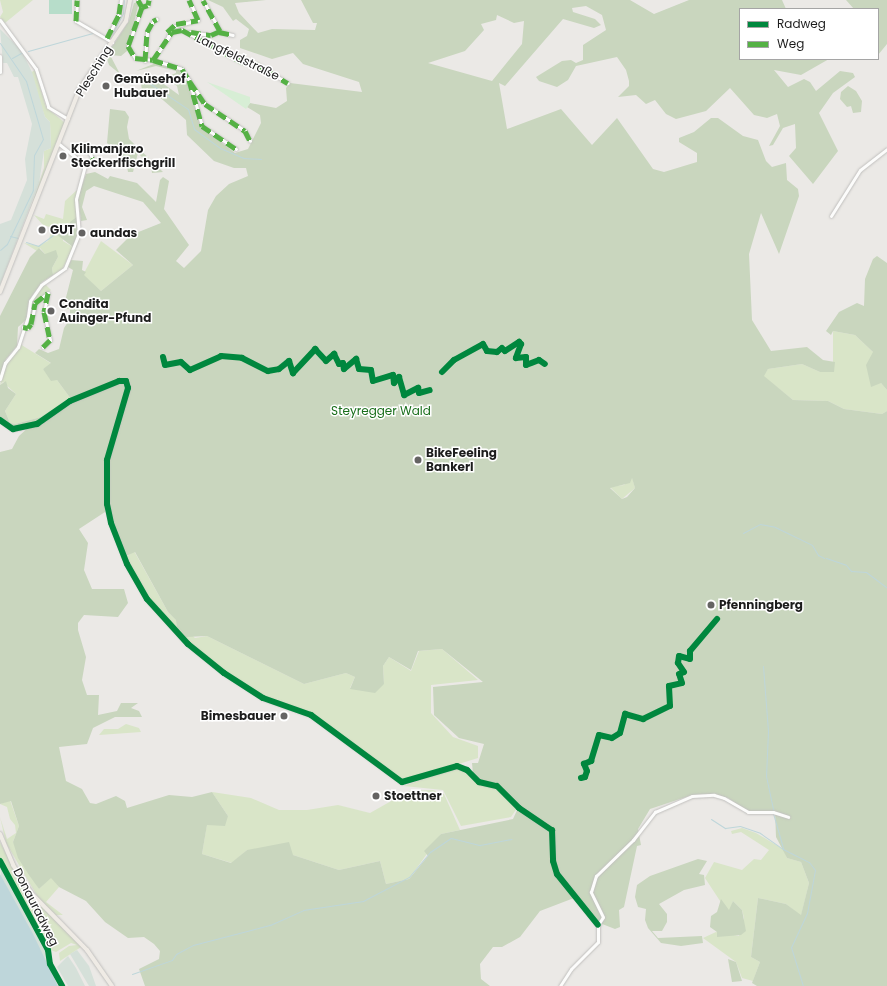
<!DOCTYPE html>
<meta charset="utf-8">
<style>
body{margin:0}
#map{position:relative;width:887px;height:986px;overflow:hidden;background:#ebe9e6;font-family:Poppins,sans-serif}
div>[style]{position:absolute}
.grass>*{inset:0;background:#d9e5c8}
.forest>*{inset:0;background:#c9d6be}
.wetland>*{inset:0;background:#d5e0d9}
.park>*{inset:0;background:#d7eed5}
.pitch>*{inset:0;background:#b7ddca;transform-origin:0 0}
.water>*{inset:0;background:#bed6da}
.stream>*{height:1px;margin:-0.5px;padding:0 0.5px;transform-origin:0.5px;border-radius:0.5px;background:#bed6da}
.roads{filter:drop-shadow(0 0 1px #c1c0be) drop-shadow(0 0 1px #c1c0be)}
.minor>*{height:3px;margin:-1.5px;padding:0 1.5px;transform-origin:1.5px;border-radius:1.5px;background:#fcfcfb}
.major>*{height:4px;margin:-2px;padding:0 2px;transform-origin:2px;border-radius:2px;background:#efebe5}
.quiet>*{height:5px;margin-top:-2.5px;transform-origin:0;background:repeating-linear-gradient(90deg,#55b145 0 10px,transparent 0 15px)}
.cycleway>*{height:6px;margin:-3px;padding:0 3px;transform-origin:3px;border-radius:3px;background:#00873e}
.dots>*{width:11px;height:11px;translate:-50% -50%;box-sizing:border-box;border:2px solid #fff;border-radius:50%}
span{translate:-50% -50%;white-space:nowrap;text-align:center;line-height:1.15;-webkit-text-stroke:3px #fff;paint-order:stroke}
.street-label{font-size:12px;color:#1d1d1d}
.poi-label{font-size:12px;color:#1d1d1d;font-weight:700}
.left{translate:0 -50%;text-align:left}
.right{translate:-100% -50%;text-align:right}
.park-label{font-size:12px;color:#196e1b}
.legend{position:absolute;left:739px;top:8px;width:140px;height:52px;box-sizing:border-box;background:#fff;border:1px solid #a5a5a5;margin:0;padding:5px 7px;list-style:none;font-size:12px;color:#1d1d1d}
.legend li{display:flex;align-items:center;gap:8px;height:20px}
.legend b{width:20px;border:1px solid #a5a5a5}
</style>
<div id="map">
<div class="grass">
<div style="clip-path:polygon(0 0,33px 0,5px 23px,0 17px,3px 12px)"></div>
<div style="clip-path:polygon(35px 70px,46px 107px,65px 123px,28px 216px,44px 168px,44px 151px,51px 148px,50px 122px,45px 117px,30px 73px)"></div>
<div style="clip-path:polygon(77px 190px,75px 202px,78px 216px,72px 232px,63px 230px,62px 226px,63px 241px,73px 247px,62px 270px,53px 275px,52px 268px,58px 257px,45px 254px,40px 248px,37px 251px,24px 243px,38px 246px,48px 241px,53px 228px,43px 225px,34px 215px,44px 219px,46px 214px,63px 219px,65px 201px)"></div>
<div style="clip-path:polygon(101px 241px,133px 265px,101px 291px,83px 275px)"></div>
<div style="clip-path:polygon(45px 284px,51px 290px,34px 303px,30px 325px,26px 326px,31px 300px)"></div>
<div style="clip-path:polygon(833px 331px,855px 335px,873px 352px,881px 383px,887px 390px,887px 411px,882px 414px,844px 409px,828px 401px,793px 400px,763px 376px,768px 369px,802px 364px,820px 372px,833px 372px)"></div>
<div style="clip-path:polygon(20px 344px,52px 364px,43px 369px,57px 380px,71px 399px,41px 417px,15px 424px,10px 423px,5px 411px,16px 394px,3px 382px,0 385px,6px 365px)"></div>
<div style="clip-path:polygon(632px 477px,635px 488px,622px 499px,610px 487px,624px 485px)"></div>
<div style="clip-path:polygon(134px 551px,168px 612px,195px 638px,207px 636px,304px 684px,346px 673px,355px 677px,350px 688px,384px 684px,383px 666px,389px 657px,411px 671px,419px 651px,442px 649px,478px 680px,431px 685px,431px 713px,453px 737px,478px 746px,478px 758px,407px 780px,399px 778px,313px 717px,266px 701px,240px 686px,195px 653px,144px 597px,123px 559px)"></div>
<div style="clip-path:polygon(126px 724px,139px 728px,141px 732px,99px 735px,104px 729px,118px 729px)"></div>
<div style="clip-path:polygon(457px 767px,467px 771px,478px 783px,497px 788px,517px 808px,511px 817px,461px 826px,443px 790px,404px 786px)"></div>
<div style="clip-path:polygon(433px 790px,444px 794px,460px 830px,441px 834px,409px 879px,386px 884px,380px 861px,339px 870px,293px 855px,247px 850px,232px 863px,202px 854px,207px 824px,228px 816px,212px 792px,251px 798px,279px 810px,307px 810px,338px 805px,370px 813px,409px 791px)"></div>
<div style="clip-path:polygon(10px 800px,19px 826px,13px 842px,39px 889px,51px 877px,59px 887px,46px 902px,63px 915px,56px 915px,39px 899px,6px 843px,0 817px,7px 839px,16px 833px,15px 825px,10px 819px,7px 807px,0 804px)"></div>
<div style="clip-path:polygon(742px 828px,756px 833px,783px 849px,787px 858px,801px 862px,809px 883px,801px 916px,786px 904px,758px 898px,751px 957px,760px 962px,753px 981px,742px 978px,736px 962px,703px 938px,716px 932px,739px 936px,744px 918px,742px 910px,733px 901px,730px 911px,724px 907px,705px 878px,714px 862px,742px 870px,754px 859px,761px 860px,769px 850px,741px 832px,732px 834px,731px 831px)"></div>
<div style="clip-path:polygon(0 842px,26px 891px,81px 947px,60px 961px,59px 953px,69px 946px,77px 945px,71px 943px,56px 952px,48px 949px,0 859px)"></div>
</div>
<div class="forest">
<div style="clip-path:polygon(evenodd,208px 0,266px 0,235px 3px,239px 13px,258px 33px,272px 29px,315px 30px,317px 23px,313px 23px,301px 0,630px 0,654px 14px,689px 0,782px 0,786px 9px,740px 9px,740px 59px,829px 59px,801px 75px,774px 70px,788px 87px,804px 79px,810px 82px,816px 91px,840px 71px,853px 73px,855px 77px,833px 93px,819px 113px,838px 151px,813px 184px,789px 156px,796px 148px,795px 124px,783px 128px,773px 145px,769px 146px,780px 126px,777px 114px,767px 118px,754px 115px,730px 88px,706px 111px,676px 119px,666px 114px,655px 100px,646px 104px,636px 95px,618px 97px,629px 86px,629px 81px,626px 70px,617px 57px,576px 66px,568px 80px,557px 87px,539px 81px,536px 77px,562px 61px,571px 60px,576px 63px,583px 60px,583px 45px,606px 30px,602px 15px,586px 6px,572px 8px,573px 12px,595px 19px,601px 25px,594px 28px,563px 19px,505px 86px,499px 83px,507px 129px,561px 109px,592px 145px,617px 118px,653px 169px,664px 172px,697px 162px,697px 153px,679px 142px,679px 138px,694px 132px,711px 118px,718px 118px,743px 136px,758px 140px,766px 161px,772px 167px,786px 163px,787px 180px,798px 189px,799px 196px,779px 254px,761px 213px,749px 254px,752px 320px,771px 351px,807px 347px,823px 360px,835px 362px,834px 372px,820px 372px,802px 364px,768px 369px,764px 376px,793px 400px,828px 401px,844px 409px,882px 414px,887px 411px,887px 986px,757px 986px,752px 983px,760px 962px,751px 957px,758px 898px,786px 904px,801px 915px,809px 883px,801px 862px,787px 858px,776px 837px,775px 811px,747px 811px,728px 798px,714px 794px,692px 795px,650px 809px,638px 829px,641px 845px,637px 846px,624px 907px,619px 910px,620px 927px,615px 929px,597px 922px,572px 895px,574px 898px,540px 911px,520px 937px,502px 947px,493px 947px,480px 964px,481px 979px,490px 986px,145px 986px,139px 969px,159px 959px,160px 951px,154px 944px,144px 937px,128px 938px,105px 922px,86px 901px,59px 887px,51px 878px,39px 889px,29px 875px,18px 858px,13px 842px,19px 826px,11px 801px,0 804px,0 452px,12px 449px,19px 436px,31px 425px,14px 428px,0 417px,0 385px,6px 381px,8px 388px,16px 394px,5px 411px,10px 423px,15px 424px,41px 417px,52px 410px,57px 412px,69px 403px,117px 383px,127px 385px,106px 462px,105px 512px,79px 529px,88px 543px,84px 570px,92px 589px,124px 589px,128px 603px,118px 617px,84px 615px,78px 623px,78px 630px,86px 657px,82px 680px,87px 695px,99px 695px,98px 715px,117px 711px,121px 703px,138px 703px,131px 708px,139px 711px,142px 717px,115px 717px,93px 728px,87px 744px,59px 747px,66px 781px,82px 789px,90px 803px,96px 804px,116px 796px,125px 801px,127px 808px,169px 795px,192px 797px,212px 792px,228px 816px,225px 826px,207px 825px,202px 854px,231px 863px,247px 850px,289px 842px,293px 855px,339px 870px,380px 861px,386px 884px,409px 879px,428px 856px,424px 851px,441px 834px,513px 819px,519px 806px,496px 785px,478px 781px,473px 774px,472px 763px,478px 763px,484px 744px,459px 738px,434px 715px,433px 687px,483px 682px,442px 649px,418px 651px,411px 670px,389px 657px,383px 666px,384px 684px,375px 693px,350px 689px,355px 677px,346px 673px,304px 684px,207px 636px,186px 637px,177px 627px,176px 620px,168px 612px,135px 552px,126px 556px,109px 510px,106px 470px,130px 386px,128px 380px,118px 379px,71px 399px,57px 380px,51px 381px,43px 369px,51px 363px,35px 353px,39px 349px,48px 353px,59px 349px,64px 328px,70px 319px,70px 309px,63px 309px,73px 270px,68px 267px,71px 260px,83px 261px,82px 270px,86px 272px,84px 275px,101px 291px,133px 265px,116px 250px,131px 235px,161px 223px,143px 202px,94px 186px,86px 191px,82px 207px,87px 220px,81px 221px,78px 197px,86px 174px,95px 172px,108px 179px,110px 176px,137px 183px,156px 202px,160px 180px,163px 177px,169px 181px,164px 209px,189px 245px,176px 261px,184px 268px,201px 251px,208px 210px,216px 196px,229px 184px,248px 176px,246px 168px,234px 168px,214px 161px,187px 135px,186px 120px,156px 94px,142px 91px,141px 83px,161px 82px,179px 95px,177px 86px,164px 78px,176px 73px,176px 71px,156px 66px,136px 71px,156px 63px,178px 68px,188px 85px,201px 127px,235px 153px,248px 149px,261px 123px,260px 115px,247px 107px,250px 103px,276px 108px,287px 101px,286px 88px,290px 83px,362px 92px,359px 82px,303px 64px,293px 53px,272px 59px,240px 48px,240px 40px,247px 36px,249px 29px,236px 19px,233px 21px,223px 7px,208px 0,497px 15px,514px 23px,524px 21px,522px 44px,492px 81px,428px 63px,465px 51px,484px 30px,481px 24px,496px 20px,497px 15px,208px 0,632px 478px,635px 488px,627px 497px,622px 499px,610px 488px,630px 483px,632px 478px)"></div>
<div style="clip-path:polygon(846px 0,887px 0,887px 44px,878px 55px,878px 9px,854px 9px)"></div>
<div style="clip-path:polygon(139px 2px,127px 51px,121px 56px,110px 55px,120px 74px,109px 65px,106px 56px,129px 21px,134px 3px)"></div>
<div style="clip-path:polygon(848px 86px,856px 91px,862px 101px,861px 112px,853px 113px,851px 106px,847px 107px,840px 99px,841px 92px)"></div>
<div style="clip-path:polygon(110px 109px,125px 111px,129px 117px,127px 127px,129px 139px,163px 172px,152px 173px,151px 166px,138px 153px,133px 172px,128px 172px,126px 161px,107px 143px)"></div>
<div style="clip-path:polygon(78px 216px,78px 232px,73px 247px,56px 234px,62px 225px,63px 231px,71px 232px,70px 222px)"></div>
<div style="clip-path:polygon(39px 248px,45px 254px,56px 250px,58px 257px,52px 268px,53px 275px,42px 282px,29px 300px,26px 320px,18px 327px,17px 346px,6px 359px,0 376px,0 316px,30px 257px)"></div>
<div style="clip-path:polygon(877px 256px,887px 263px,887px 390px,881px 383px,871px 387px,866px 365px,873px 352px,855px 335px,833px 331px,831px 335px,826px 331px,839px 312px,857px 303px,864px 306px,865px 279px,873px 259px)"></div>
<div style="clip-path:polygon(698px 859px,707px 861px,699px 874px,704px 875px,705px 885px,684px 890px,659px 904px,667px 914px,667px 922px,662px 931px,652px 931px,658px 938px,702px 936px,703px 943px,681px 946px,661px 943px,648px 928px,645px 920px,646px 909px,638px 907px,635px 897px,637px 885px,650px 876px)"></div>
<div style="clip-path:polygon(721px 899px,729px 910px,733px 901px,742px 910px,746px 931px,741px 935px,717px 937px,717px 932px,710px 927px,711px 916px,717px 912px)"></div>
<div style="clip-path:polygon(728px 959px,736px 962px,742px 981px,732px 982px)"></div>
</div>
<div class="wetland">
<div style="clip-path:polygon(0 29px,26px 55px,24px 56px,32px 72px,45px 117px,50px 122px,51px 148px,44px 151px,39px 183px,0 285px,0 224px,11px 220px,27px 180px,25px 159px,32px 124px,18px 77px,14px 77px,7px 63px,3px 63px)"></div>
<div style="clip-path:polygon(0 863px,45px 947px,50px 967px,61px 986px,49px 970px,1px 876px)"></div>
<div style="clip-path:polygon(77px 950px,89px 966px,96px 986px,89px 986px,70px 954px)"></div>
<div style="clip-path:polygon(68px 956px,76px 968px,85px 986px,68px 986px,57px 967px)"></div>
</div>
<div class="park">
<div style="clip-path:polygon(207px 82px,250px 97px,250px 103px,246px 109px)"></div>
</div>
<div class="pitch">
<div style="left:49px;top:0;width:23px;height:14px"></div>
</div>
<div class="water">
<div style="clip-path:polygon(0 874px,33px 934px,58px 986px,0 986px)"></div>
</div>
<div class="stream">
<div style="left:112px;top:34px;width:24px;rotate:-62deg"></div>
<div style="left:123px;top:13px;width:13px;rotate:-86deg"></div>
<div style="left:0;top:43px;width:46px;rotate:55.6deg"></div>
<div style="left:26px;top:81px;width:60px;rotate:73.7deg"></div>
<div style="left:43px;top:139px;width:18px;rotate:119deg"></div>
<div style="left:34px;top:155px;width:35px;rotate:92deg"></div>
<div style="left:33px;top:190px;width:60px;rotate:115.7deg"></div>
<div style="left:7px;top:244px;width:9px;rotate:139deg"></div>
<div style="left:28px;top:51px;width:67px;rotate:-15.5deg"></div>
<div style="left:12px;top:58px;width:13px;rotate:-29deg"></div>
<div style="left:149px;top:83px;width:47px;rotate:33.7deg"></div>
<div style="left:188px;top:109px;width:21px;rotate:73deg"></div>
<div style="left:194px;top:129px;width:32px;rotate:36deg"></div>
<div style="left:220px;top:148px;width:25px;rotate:23deg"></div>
<div style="left:243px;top:158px;width:18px;rotate:3deg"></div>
<div style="left:10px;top:236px;width:8px;rotate:14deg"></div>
<div style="left:26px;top:242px;width:13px;rotate:18deg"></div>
<div style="left:38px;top:246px;width:27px;rotate:-36deg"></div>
<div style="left:743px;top:533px;width:19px;rotate:-28deg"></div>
<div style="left:760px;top:524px;width:15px;rotate:11deg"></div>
<div style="left:775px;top:527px;width:41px;rotate:25.9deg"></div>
<div style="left:812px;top:545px;width:12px;rotate:59deg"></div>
<div style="left:818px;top:555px;width:7px;rotate:27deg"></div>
<div style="left:826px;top:558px;width:21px;rotate:19deg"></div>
<div style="left:846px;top:565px;width:8px;rotate:50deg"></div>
<div style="left:851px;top:571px;width:15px;rotate:4deg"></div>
<div style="left:866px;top:572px;width:26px;rotate:37deg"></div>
<div style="left:763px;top:666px;width:65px;rotate:85.6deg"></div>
<div style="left:768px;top:731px;width:45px;rotate:92.5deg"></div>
<div style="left:766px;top:776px;width:35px;rotate:78deg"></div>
<div style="left:773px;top:813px;width:37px;rotate:74deg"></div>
<div style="left:783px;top:849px;width:29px;rotate:27deg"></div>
<div style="left:809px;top:862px;width:10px;rotate:53deg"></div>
<div style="left:815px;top:870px;width:44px;rotate:100.5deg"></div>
<div style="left:807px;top:913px;width:38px;rotate:115deg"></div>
<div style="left:791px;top:947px;width:41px;rotate:72.9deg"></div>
<div style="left:711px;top:819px;width:17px;rotate:33deg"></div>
<div style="left:725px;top:828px;width:15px;rotate:-8deg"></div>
<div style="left:740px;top:826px;width:21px;rotate:19deg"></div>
<div style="left:760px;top:833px;width:28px;rotate:35deg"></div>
<div style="left:132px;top:974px;width:42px;rotate:-19.3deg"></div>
<div style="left:172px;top:960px;width:7px;rotate:-56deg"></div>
<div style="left:176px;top:954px;width:19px;rotate:-28deg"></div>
<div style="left:193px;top:945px;width:80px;rotate:-14.6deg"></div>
<div style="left:270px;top:925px;width:36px;rotate:-24deg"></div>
<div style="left:303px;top:910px;width:61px;rotate:-8.5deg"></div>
<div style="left:363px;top:901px;width:52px;rotate:-27.6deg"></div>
<div style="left:409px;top:877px;width:33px;rotate:-50deg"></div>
<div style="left:430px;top:852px;width:25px;rotate:-34deg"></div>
<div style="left:451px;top:838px;width:30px;rotate:14deg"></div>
<div style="left:480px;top:845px;width:32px;rotate:-11deg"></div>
</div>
<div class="roads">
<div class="minor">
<div style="left:77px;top:0;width:21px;rotate:93deg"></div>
<div style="left:76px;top:21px;width:42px;rotate:30.3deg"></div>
<div style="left:138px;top:0;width:8px;rotate:60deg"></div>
<div style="left:142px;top:7px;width:41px;rotate:109.7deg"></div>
<div style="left:128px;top:46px;width:14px;rotate:60deg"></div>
<div style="left:135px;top:58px;width:18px;rotate:6deg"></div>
<div style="left:153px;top:60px;width:34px;rotate:-56deg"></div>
<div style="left:172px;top:32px;width:10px;rotate:-11deg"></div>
<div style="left:182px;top:30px;width:68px;rotate:28.1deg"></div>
<div style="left:242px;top:62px;width:14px;rotate:8deg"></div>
<div style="left:256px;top:64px;width:37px;rotate:31deg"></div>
<div style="left:142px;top:7px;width:6px;rotate:-18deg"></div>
<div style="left:148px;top:5px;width:5px;rotate:-79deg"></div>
<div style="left:0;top:20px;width:61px;rotate:53.7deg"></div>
<div style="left:36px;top:69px;width:40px;rotate:72deg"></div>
<div style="left:48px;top:107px;width:23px;rotate:31deg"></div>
<div style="left:189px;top:32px;width:22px;rotate:8deg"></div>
<div style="left:211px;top:35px;width:10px;rotate:-24deg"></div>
<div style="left:220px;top:31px;width:35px;rotate:-119deg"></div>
<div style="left:219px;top:32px;width:14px;rotate:12deg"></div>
<div style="left:107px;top:38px;width:27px;rotate:-63deg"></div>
<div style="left:119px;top:14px;width:14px;rotate:-82deg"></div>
<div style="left:166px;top:41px;width:15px;rotate:-67deg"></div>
<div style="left:172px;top:27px;width:27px;rotate:-15deg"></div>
<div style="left:198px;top:20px;width:22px;rotate:-114deg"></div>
<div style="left:0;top:56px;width:16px;rotate:90deg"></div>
<div style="left:153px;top:60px;width:30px;rotate:17deg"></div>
<div style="left:182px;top:69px;width:13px;rotate:58deg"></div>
<div style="left:189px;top:80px;width:48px;rotate:74.2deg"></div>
<div style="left:202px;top:126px;width:41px;rotate:34.1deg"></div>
<div style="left:145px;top:61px;width:29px;rotate:-86deg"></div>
<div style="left:147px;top:32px;width:13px;rotate:-61deg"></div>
<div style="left:153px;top:21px;width:4px;rotate:-27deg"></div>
<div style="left:189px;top:80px;width:29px;rotate:56deg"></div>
<div style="left:205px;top:104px;width:48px;rotate:34deg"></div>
<div style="left:245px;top:131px;width:11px;rotate:63deg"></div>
<div style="left:85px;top:144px;width:16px;rotate:63deg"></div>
<div style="left:831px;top:216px;width:54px;rotate:-57.8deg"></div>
<div style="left:860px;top:170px;width:34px;rotate:-38deg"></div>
<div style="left:23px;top:327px;width:5px;rotate:11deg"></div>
<div style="left:28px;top:328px;width:5px;rotate:-53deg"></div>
<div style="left:31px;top:324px;width:21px;rotate:-79deg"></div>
<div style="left:35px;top:303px;width:16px;rotate:-38deg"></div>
<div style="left:48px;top:293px;width:19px;rotate:102deg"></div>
<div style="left:44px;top:312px;width:29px;rotate:78deg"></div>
<div style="left:50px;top:340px;width:10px;rotate:135deg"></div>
<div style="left:0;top:379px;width:17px;rotate:-73deg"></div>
<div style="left:5px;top:363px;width:21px;rotate:-51deg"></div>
<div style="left:18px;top:347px;width:33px;rotate:-72deg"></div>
<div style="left:28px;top:316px;width:15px;rotate:-82deg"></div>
<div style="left:30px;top:301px;width:19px;rotate:-55deg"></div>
<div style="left:41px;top:285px;width:29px;rotate:-35deg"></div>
<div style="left:65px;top:268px;width:37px;rotate:-68deg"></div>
<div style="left:79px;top:234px;width:35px;rotate:-95deg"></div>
<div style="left:76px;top:199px;width:35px;rotate:-75deg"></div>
<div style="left:85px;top:165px;width:33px;rotate:-141deg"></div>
<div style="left:0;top:420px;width:16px;rotate:35deg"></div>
<div style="left:13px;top:429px;width:25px;rotate:-12deg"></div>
<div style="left:37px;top:424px;width:40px;rotate:-34.9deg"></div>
<div style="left:70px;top:401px;width:53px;rotate:-22.2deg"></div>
<div style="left:119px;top:381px;width:7px"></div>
<div style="left:126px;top:381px;width:7px;rotate:74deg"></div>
<div style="left:128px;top:388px;width:75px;rotate:106.3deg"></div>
<div style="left:107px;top:460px;width:44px;rotate:90deg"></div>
<div style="left:107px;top:504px;width:19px;rotate:78deg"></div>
<div style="left:111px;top:523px;width:44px;rotate:68.7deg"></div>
<div style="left:127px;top:564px;width:40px;rotate:60.3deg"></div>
<div style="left:147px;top:599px;width:61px;rotate:47.7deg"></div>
<div style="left:188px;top:644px;width:46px;rotate:38.9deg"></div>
<div style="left:224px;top:673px;width:46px;rotate:32.7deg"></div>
<div style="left:263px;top:698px;width:51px;rotate:19.5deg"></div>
<div style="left:311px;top:715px;width:113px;rotate:36.4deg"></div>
<div style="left:402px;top:782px;width:57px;rotate:-16.2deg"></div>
<div style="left:457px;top:766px;width:11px;rotate:22deg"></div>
<div style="left:467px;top:770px;width:17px;rotate:45deg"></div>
<div style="left:479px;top:782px;width:18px;rotate:13deg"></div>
<div style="left:497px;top:786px;width:31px;rotate:45deg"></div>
<div style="left:519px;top:808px;width:40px;rotate:34deg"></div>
<div style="left:552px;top:830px;width:31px;rotate:88deg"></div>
<div style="left:553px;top:861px;width:14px;rotate:73deg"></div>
<div style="left:557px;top:874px;width:65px;rotate:51.2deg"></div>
<div style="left:560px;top:986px;width:20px;rotate:-57deg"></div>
<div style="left:571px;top:969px;width:38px;rotate:-45deg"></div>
<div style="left:598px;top:942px;width:17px;rotate:-90deg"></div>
<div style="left:598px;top:925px;width:9px;rotate:-58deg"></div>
<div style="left:603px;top:917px;width:28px;rotate:-116deg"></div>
<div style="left:591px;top:892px;width:17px;rotate:-73deg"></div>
<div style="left:596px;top:876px;width:52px;rotate:-44.2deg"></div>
<div style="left:633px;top:840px;width:36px;rotate:-52deg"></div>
<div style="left:655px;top:812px;width:40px;rotate:-23.4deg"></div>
<div style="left:692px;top:796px;width:22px;rotate:-3deg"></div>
<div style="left:714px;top:795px;width:10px;rotate:17deg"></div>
<div style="left:724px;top:798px;width:28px;rotate:30deg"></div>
<div style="left:748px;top:812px;width:25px"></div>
<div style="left:773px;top:812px;width:16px;rotate:18deg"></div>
</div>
<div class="major">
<div style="left:0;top:292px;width:217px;rotate:-68.6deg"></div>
<div style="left:79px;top:90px;width:83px;rotate:-55.7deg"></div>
<div style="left:126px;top:21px;width:21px;rotate:-79deg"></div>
<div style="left:0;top:834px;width:34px;rotate:67deg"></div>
<div style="left:13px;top:865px;width:33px;rotate:57deg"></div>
<div style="left:31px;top:893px;width:80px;rotate:45.5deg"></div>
<div style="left:87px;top:950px;width:44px;rotate:55.2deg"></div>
</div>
</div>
<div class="quiet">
<div style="left:138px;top:0;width:8px;rotate:60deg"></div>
<div style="left:142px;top:7px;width:41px;rotate:109.7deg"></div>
<div style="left:128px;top:46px;width:14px;rotate:60deg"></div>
<div style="left:135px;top:58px;width:18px;rotate:6deg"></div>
<div style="left:153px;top:60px;width:34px;rotate:-56deg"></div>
<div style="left:172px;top:32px;width:10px;rotate:-11deg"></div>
<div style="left:182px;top:30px;width:68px;rotate:28.1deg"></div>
<div style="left:242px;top:62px;width:14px;rotate:8deg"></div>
<div style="left:256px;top:64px;width:37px;rotate:31deg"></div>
<div style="left:142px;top:7px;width:6px;rotate:-18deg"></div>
<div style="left:148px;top:5px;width:5px;rotate:-79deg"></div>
<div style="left:76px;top:21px;width:21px;rotate:-87deg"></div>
<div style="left:167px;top:32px;width:12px;rotate:-42deg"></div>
<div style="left:176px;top:24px;width:22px;rotate:-10deg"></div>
<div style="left:198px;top:20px;width:22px;rotate:-114deg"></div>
<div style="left:191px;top:32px;width:20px;rotate:9deg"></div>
<div style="left:211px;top:35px;width:10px;rotate:-24deg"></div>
<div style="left:220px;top:31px;width:35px;rotate:-119deg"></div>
<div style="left:219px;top:32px;width:14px;rotate:12deg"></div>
<div style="left:107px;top:38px;width:27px;rotate:-63deg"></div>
<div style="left:119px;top:14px;width:14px;rotate:-82deg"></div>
<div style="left:153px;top:60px;width:30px;rotate:17deg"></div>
<div style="left:182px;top:69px;width:13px;rotate:58deg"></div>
<div style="left:189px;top:80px;width:48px;rotate:74.2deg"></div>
<div style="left:202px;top:126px;width:41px;rotate:34.1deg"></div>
<div style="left:145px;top:61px;width:29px;rotate:-86deg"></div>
<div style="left:147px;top:32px;width:13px;rotate:-61deg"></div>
<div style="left:153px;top:21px;width:4px;rotate:-27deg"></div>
<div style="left:190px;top:82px;width:27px;rotate:56deg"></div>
<div style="left:205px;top:104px;width:48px;rotate:34deg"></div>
<div style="left:245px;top:131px;width:11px;rotate:63deg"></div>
<div style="left:85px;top:144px;width:16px;rotate:63deg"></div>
<div style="left:23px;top:327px;width:5px;rotate:11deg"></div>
<div style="left:28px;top:328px;width:5px;rotate:-53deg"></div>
<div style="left:31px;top:324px;width:21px;rotate:-79deg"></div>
<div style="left:35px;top:303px;width:16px;rotate:-38deg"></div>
<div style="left:48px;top:293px;width:19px;rotate:102deg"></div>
<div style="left:44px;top:312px;width:29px;rotate:78deg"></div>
<div style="left:50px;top:340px;width:10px;rotate:135deg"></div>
</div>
<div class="cycleway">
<div style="left:163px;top:357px;width:8px;rotate:76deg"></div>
<div style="left:165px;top:365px;width:16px;rotate:-11deg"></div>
<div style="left:181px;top:362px;width:12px;rotate:42deg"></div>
<div style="left:190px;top:370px;width:34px;rotate:-24deg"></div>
<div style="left:221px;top:356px;width:21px;rotate:5deg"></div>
<div style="left:242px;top:358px;width:29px;rotate:27deg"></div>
<div style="left:268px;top:371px;width:11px;rotate:-10deg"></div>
<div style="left:279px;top:369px;width:13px;rotate:-39deg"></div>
<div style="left:289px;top:361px;width:13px;rotate:72deg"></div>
<div style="left:293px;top:373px;width:33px;rotate:-47deg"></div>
<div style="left:315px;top:349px;width:16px;rotate:47deg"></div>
<div style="left:326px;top:361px;width:11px;rotate:-41deg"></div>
<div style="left:334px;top:354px;width:11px;rotate:63deg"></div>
<div style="left:339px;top:364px;width:4px;rotate:-14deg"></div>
<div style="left:343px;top:363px;width:6px;rotate:81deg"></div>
<div style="left:344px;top:369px;width:16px;rotate:-40deg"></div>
<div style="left:356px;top:359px;width:10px;rotate:73deg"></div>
<div style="left:359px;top:369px;width:12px;rotate:5deg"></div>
<div style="left:371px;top:370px;width:11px;rotate:80deg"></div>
<div style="left:373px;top:381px;width:21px;rotate:-17deg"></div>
<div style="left:393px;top:375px;width:8px;rotate:83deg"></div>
<div style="left:394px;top:383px;width:8px;rotate:-50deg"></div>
<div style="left:399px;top:377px;width:19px;rotate:74deg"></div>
<div style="left:404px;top:395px;width:16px;rotate:-27deg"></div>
<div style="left:418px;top:388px;width:5px;rotate:79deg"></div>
<div style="left:419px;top:393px;width:11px;rotate:-15deg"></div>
<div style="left:442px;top:372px;width:17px;rotate:-45deg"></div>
<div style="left:454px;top:360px;width:33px;rotate:-29deg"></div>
<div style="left:483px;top:344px;width:8px;rotate:60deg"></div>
<div style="left:487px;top:351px;width:10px;rotate:6deg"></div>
<div style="left:497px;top:352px;width:6px;rotate:-39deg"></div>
<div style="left:502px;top:348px;width:4px;rotate:45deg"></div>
<div style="left:505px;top:351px;width:17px;rotate:-33deg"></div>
<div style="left:519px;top:342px;width:3px;rotate:45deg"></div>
<div style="left:521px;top:344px;width:15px;rotate:110deg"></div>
<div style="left:516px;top:358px;width:10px;rotate:-6deg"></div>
<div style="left:526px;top:357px;width:8px;rotate:90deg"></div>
<div style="left:526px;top:365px;width:14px;rotate:-21deg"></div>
<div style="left:539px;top:360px;width:7px;rotate:34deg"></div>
<div style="left:0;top:420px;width:16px;rotate:35deg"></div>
<div style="left:13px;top:429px;width:25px;rotate:-12deg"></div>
<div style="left:37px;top:424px;width:40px;rotate:-34.9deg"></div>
<div style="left:70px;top:401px;width:53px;rotate:-22.2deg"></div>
<div style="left:119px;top:381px;width:7px"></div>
<div style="left:126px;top:381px;width:7px;rotate:74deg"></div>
<div style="left:128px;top:388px;width:75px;rotate:106.3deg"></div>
<div style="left:107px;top:460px;width:44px;rotate:90deg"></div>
<div style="left:107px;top:504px;width:19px;rotate:78deg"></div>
<div style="left:111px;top:523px;width:44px;rotate:68.7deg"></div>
<div style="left:127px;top:564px;width:40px;rotate:60.3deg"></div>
<div style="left:147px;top:599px;width:61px;rotate:47.7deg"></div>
<div style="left:188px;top:644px;width:46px;rotate:38.9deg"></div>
<div style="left:224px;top:673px;width:46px;rotate:32.7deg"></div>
<div style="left:263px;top:698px;width:51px;rotate:19.5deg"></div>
<div style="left:311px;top:715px;width:113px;rotate:36.4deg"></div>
<div style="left:402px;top:782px;width:57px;rotate:-16.2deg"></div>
<div style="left:457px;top:766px;width:11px;rotate:22deg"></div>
<div style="left:467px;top:770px;width:17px;rotate:45deg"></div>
<div style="left:479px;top:782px;width:18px;rotate:13deg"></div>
<div style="left:497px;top:786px;width:31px;rotate:45deg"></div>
<div style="left:519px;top:808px;width:40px;rotate:34deg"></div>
<div style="left:552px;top:830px;width:31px;rotate:88deg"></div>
<div style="left:553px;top:861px;width:14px;rotate:73deg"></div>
<div style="left:557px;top:874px;width:65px;rotate:51.2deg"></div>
<div style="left:581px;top:778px;width:4px;rotate:-14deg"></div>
<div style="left:585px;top:777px;width:6px;rotate:-72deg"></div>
<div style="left:587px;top:771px;width:8px;rotate:-113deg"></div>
<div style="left:584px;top:764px;width:8px;rotate:-23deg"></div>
<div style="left:591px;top:761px;width:27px;rotate:-73deg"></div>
<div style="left:599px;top:735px;width:13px;rotate:13deg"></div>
<div style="left:612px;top:738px;width:9px;rotate:-32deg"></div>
<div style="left:620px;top:733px;width:20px;rotate:-75deg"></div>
<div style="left:625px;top:714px;width:19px;rotate:16deg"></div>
<div style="left:643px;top:719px;width:30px;rotate:-26deg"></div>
<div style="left:670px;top:706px;width:20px;rotate:-93deg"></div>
<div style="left:669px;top:686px;width:13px;rotate:-13deg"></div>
<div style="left:682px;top:683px;width:9px;rotate:-108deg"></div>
<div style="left:679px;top:674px;width:5px;rotate:-22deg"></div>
<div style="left:684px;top:672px;width:11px;rotate:-124deg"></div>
<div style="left:678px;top:663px;width:7px;rotate:-82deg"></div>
<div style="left:679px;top:656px;width:11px;rotate:15deg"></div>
<div style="left:690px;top:659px;width:8px;rotate:-90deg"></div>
<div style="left:690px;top:651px;width:42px;rotate:-49.8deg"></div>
<div style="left:0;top:861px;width:101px;rotate:61.7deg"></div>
<div style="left:48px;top:950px;width:14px;rotate:82deg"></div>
<div style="left:50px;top:964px;width:25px;rotate:61deg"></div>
</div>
<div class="dots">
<div style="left:106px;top:86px;background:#656463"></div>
<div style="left:63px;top:156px;background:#656463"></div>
<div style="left:42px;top:230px;background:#656463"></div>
<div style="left:82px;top:233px;background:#656463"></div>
<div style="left:51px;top:311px;background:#656463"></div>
<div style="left:418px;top:460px;background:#656463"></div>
<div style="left:711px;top:605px;background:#656463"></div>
<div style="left:284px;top:716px;background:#656463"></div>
<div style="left:376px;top:796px;background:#656463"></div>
</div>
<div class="street-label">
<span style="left:238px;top:57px;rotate:26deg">Langfeldstraße</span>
<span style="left:94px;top:71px;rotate:-58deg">Plesching</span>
<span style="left:36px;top:907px;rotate:63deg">Donauradweg</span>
</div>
<div class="poi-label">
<span class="left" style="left:114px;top:86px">Gemüsehof<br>Hubauer</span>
<span class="left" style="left:71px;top:156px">Kilimanjaro<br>Steckerlfischgrill</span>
<span class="left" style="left:50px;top:230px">GUT</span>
<span class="left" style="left:90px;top:233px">aundas</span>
<span class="left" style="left:59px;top:311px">Condita<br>Auinger-Pfund</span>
<span class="left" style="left:426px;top:460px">BikeFeeling<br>Bankerl</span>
<span class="left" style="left:719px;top:605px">Pfenningberg</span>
<span class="right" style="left:276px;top:716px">Bimesbauer</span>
<span class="left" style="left:384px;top:796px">Stoettner</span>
</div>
<div class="park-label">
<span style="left:381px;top:411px">Steyregger Wald</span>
</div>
<ul class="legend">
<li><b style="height:5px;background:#00873e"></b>Radweg</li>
<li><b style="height:5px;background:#55b145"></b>Weg</li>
</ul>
</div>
